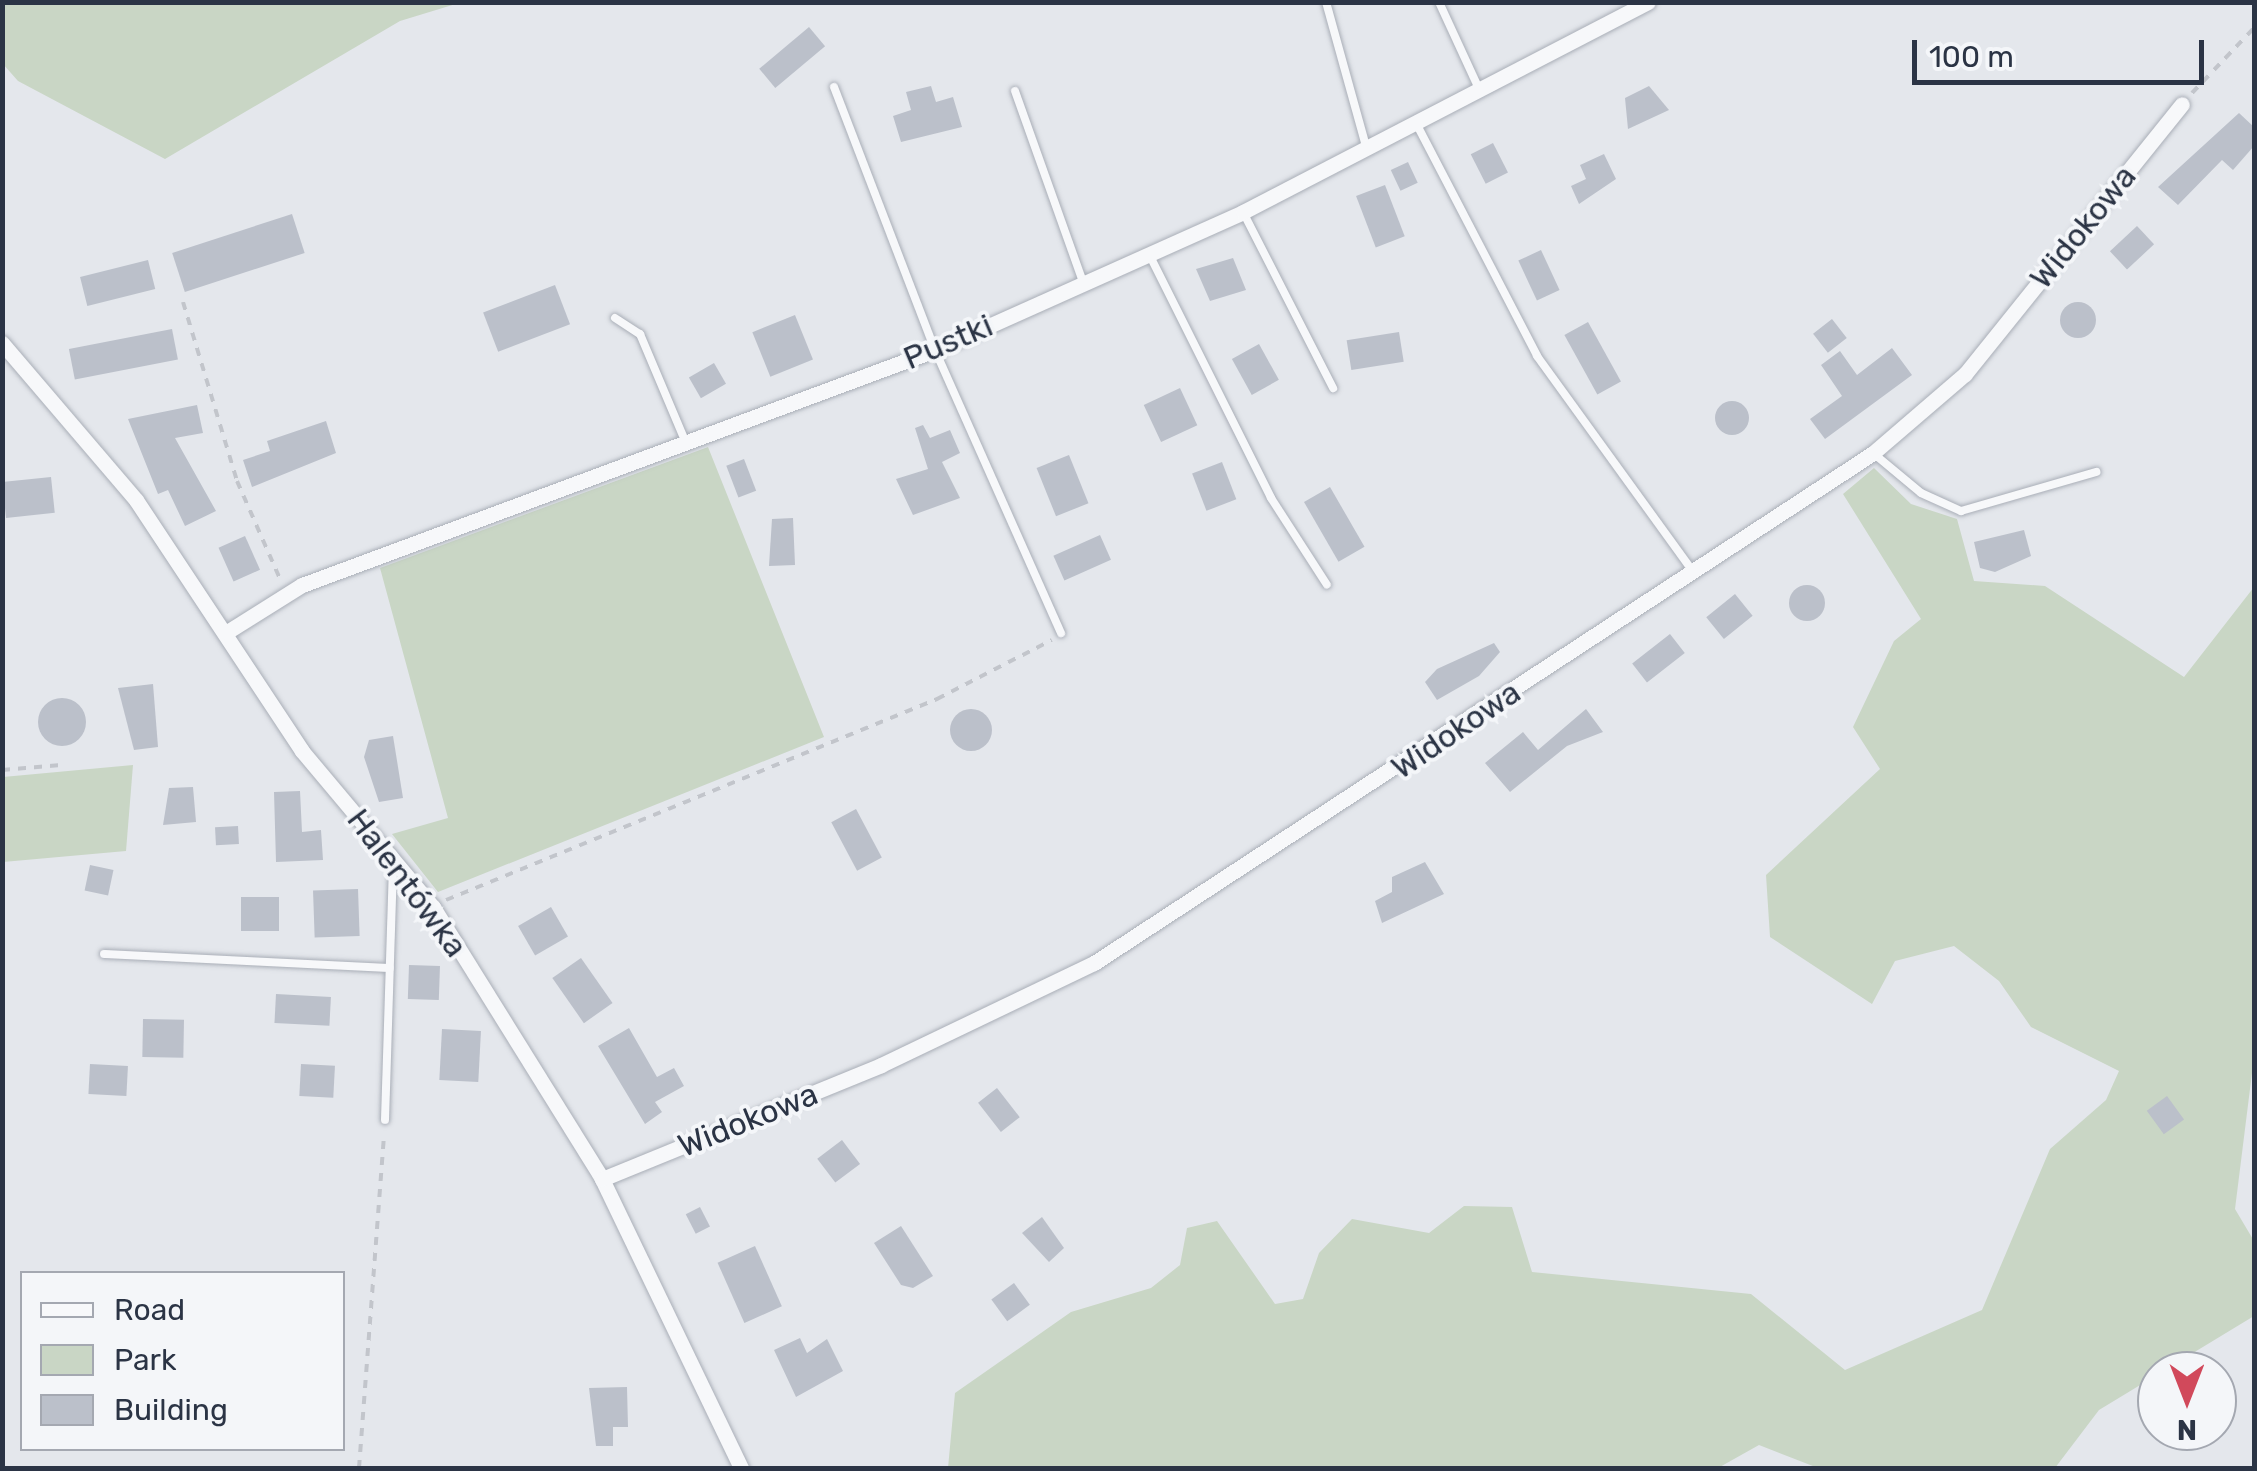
<!DOCTYPE html>
<meta charset="utf-8">
<style>
body{margin:0}
#map{position:relative;width:2257px;height:1471px;overflow:hidden;background:#e4e7ec;font-family:Rubik,sans-serif}
div>[style]{position:absolute}
.green>*{inset:0;background:#c9d6c5}
.building>*{inset:0;background:#bbc0ca;transform-origin:0 0}
.round{border-radius:50%}
.path>*{height:4px;margin-top:-2px;transform-origin:0;background:repeating-linear-gradient(90deg,#c2c5cb 0 8px,transparent 0 16px)}
.roads{filter:drop-shadow(0 0 2px #a9aeb7) drop-shadow(0 0 2px #a9aeb7)}
.service>*{height:8px;margin:-4px;padding:0 4px;transform-origin:4px;border-radius:4px;background:#f7f8fa}
.minor>*{height:15px;margin:-7.5px;padding:0 7.5px;transform-origin:7.5px;border-radius:7.5px;background:#f7f8fa}
span{translate:-50% -50%;white-space:nowrap;text-align:center;line-height:1.15;-webkit-text-stroke:8px #f4f6f9;paint-order:stroke}
.street-label{font-size:32px;color:#2b3445}
.frame{position:absolute;inset:0;border:5px solid #2b3445;pointer-events:none}
.legend{position:absolute;left:20px;top:1271px;width:325px;height:180px;box-sizing:border-box;background:#f4f6f9;border:2px solid #a4a8b1;margin:0;padding:12px 18px;list-style:none;font-size:30px;color:#2b3445}
.legend li{display:flex;align-items:center;gap:20px;height:50px}
.legend b{width:50px;border:2px solid #a4a8b1}
.north{position:absolute;left:2137px;top:1351px;width:100px;height:100px;box-sizing:border-box;background:#f4f6f9;border:2px solid #a4a8b1;border-radius:50%;rotate:180deg;font-size:28px;font-weight:700;line-height:40px;text-align:center;color:#2b3445}
.north::after{content:'';display:block;margin:auto;width:35px;height:45px;background:#d1495b;clip-path:polygon(50% 0,100% 100%,50% 72%,0 100%)}
.scale{position:absolute;left:1912px;top:40px;width:292px;height:45px;box-sizing:border-box;border:5px solid #2b3445;border-top:0;padding-left:12px;font-size:30px;line-height:35px;white-space:nowrap;color:#2b3445;-webkit-text-stroke:8px #f4f6f9;paint-order:stroke}
</style>
<div id="map">
<div class="green">
<div style="clip-path:polygon(3px 2px,459px 2px,459px 3px,400px 21px,165px 159px,18px 81px,3px 64px)"></div>
<div style="clip-path:polygon(708px 447px,824px 737px,438px 892px,392px 834px,448px 818px,380px 568px)"></div>
<div style="clip-path:polygon(1874px 468px,1911px 504px,1957px 519px,1974px 581px,2045px 586px,2184px 677px,2254px 587px,2254px 1057px,2235px 1209px,2254px 1241px,2254px 1316px,2099px 1410px,2055px 1468px,1818px 1468px,1759px 1445px,1718px 1468px,948px 1468px,955px 1393px,1071px 1312px,1151px 1288px,1180px 1265px,1187px 1228px,1217px 1221px,1275px 1304px,1303px 1299px,1319px 1253px,1352px 1219px,1429px 1233px,1464px 1206px,1512px 1207px,1532px 1272px,1751px 1294px,1845px 1370px,1982px 1310px,2050px 1149px,2106px 1100px,2119px 1071px,2031px 1027px,1999px 981px,1954px 946px,1895px 961px,1872px 1004px,1770px 937px,1766px 875px,1880px 769px,1853px 727px,1894px 641px,1921px 619px,1843px 494px)"></div>
<div style="clip-path:polygon(133px 765px,126px 851px,3px 862px,3px 777px)"></div>
</div>
<div class="building">
<div style="left:809px;top:27px;width:25px;height:65px;rotate:50deg"></div>
<div style="clip-path:polygon(931px 86px,936px 102px,953px 97px,962px 127px,901px 142px,893px 116px,911px 110px,906px 92px)"></div>
<div style="clip-path:polygon(1649px 86px,1669px 110px,1628px 129px,1625px 98px)"></div>
<div style="clip-path:polygon(2239px 113px,2254px 127px,2254px 146px,2233px 170px,2222px 160px,2178px 205px,2158px 187px)"></div>
<div style="left:1493px;top:143px;width:33px;height:25px;rotate:63deg"></div>
<div style="clip-path:polygon(1604px 154px,1616px 179px,1579px 204px,1571px 186px,1586px 179px,1580px 165px)"></div>
<div style="left:1408px;top:162px;width:23px;height:19px;rotate:65deg"></div>
<div style="left:1385px;top:185px;width:55px;height:31px;rotate:69deg"></div>
<div style="left:292px;top:214px;width:41px;height:126px;rotate:72deg"></div>
<div style="left:2137px;top:226px;width:25px;height:37px;rotate:47deg"></div>
<div style="left:1541px;top:250px;width:44px;height:25px;rotate:65deg"></div>
<div style="clip-path:polygon(1233px 258px,1246px 290px,1210px 301px,1196px 269px)"></div>
<div style="left:148px;top:260px;width:30px;height:70px;rotate:76deg"></div>
<div style="left:555px;top:285px;width:42px;height:77px;rotate:69deg"></div>
<div class="round" style="left:2060px;top:302px;width:36px;height:36px"></div>
<div style="left:795px;top:315px;width:48px;height:46px;rotate:68deg"></div>
<div style="left:1832px;top:319px;width:24px;height:24px;rotate:52deg"></div>
<div style="left:1588px;top:322px;width:68px;height:27px;rotate:61deg"></div>
<div style="left:172px;top:329px;width:31px;height:105px;rotate:79deg"></div>
<div style="left:1399px;top:332px;width:30px;height:53px;rotate:81deg"></div>
<div style="left:1259px;top:344px;width:41px;height:31px;rotate:61deg"></div>
<div style="clip-path:polygon(1892px 348px,1912px 375px,1825px 439px,1810px 419px,1842px 396px,1821px 365px,1840px 351px,1857px 375px)"></div>
<div style="left:714px;top:363px;width:24px;height:29px;rotate:60deg"></div>
<div style="left:1180px;top:388px;width:41px;height:40px;rotate:65deg"></div>
<div class="round" style="left:1715px;top:401px;width:34px;height:34px"></div>
<div style="clip-path:polygon(197px 405px,203px 433px,175px 438px,216px 511px,185px 526px,168px 490px,158px 494px,128px 419px)"></div>
<div style="clip-path:polygon(326px 421px,336px 453px,252px 487px,243px 460px,270px 451px,267px 441px)"></div>
<div style="clip-path:polygon(923px 425px,930px 438px,950px 430px,960px 453px,942px 462px,960px 498px,913px 515px,896px 479px,928px 469px,915px 428px)"></div>
<div style="left:1069px;top:455px;width:52px;height:35px;rotate:68deg"></div>
<div style="left:744px;top:459px;width:34px;height:19px;rotate:69deg"></div>
<div style="left:1222px;top:462px;width:40px;height:32px;rotate:69deg"></div>
<div style="left:51px;top:477px;width:36px;height:49px;rotate:84deg"></div>
<div style="left:1330px;top:487px;width:69px;height:30px;rotate:60deg"></div>
<div style="clip-path:polygon(793px 518px,795px 565px,769px 566px,772px 519px)"></div>
<div style="clip-path:polygon(2024px 530px,2031px 556px,1995px 572px,1980px 568px,1974px 542px)"></div>
<div style="left:1100px;top:535px;width:27px;height:51px;rotate:66deg"></div>
<div style="left:245px;top:536px;width:37px;height:29px;rotate:66deg"></div>
<div class="round" style="left:1789px;top:585px;width:36px;height:36px"></div>
<div style="left:1735px;top:594px;width:28px;height:37px;rotate:51deg"></div>
<div style="left:1670px;top:634px;width:24px;height:48px;rotate:52deg"></div>
<div style="clip-path:polygon(1494px 643px,1500px 652px,1479px 676px,1437px 700px,1425px 682px,1437px 669px)"></div>
<div style="clip-path:polygon(153px 684px,158px 747px,134px 750px,118px 688px)"></div>
<div class="round" style="left:38px;top:698px;width:48px;height:48px"></div>
<div style="clip-path:polygon(1586px 709px,1603px 732px,1567px 746px,1510px 792px,1485px 763px,1523px 732px,1538px 750px)"></div>
<div class="round" style="left:950px;top:709px;width:42px;height:42px"></div>
<div style="clip-path:polygon(393px 736px,403px 798px,379px 802px,364px 757px,369px 740px)"></div>
<div style="clip-path:polygon(193px 787px,196px 822px,163px 825px,169px 788px)"></div>
<div style="clip-path:polygon(300px 791px,302px 832px,321px 830px,323px 860px,276px 862px,274px 792px)"></div>
<div style="left:856px;top:809px;width:55px;height:28px;rotate:62deg"></div>
<div style="left:238px;top:826px;width:18px;height:23px;rotate:87deg"></div>
<div style="clip-path:polygon(1425px 862px,1444px 894px,1382px 923px,1375px 901px,1392px 892px,1392px 877px)"></div>
<div style="left:90px;top:865px;width:24px;height:26px;rotate:12deg"></div>
<div style="left:358px;top:889px;width:47px;height:45px;rotate:88deg"></div>
<div style="left:241px;top:897px;width:38px;height:34px"></div>
<div style="left:551px;top:907px;width:34px;height:38px;rotate:60deg"></div>
<div style="left:581px;top:958px;width:55px;height:35px;rotate:55deg"></div>
<div style="left:409px;top:965px;width:31px;height:34px;rotate:2deg"></div>
<div style="left:276px;top:994px;width:55px;height:29px;rotate:3deg"></div>
<div style="left:143px;top:1019px;width:41px;height:38px;rotate:1deg"></div>
<div style="clip-path:polygon(629px 1028px,657px 1077px,674px 1068px,684px 1086px,655px 1102px,662px 1112px,645px 1124px,598px 1046px)"></div>
<div style="left:442px;top:1029px;width:39px;height:51px;rotate:3deg"></div>
<div style="left:90px;top:1064px;width:38px;height:30px;rotate:3deg"></div>
<div style="left:301px;top:1064px;width:34px;height:32px;rotate:3deg"></div>
<div style="left:997px;top:1088px;width:37px;height:24px;rotate:52deg"></div>
<div style="left:2167px;top:1096px;width:29px;height:25px;rotate:54deg"></div>
<div style="left:842px;top:1140px;width:30px;height:31px;rotate:53deg"></div>
<div style="left:700px;top:1207px;width:22px;height:16px;rotate:63deg"></div>
<div style="clip-path:polygon(1042px 1217px,1064px 1248px,1049px 1262px,1022px 1233px)"></div>
<div style="clip-path:polygon(901px 1226px,933px 1276px,913px 1288px,901px 1285px,874px 1243px)"></div>
<div style="left:755px;top:1246px;width:66px;height:41px;rotate:66deg"></div>
<div style="left:1014px;top:1283px;width:27px;height:28px;rotate:54deg"></div>
<div style="clip-path:polygon(800px 1338px,807px 1353px,827px 1339px,843px 1371px,796px 1397px,774px 1350px)"></div>
<div style="clip-path:polygon(627px 1387px,628px 1427px,613px 1427px,613px 1446px,596px 1446px,589px 1388px)"></div>
</div>
<div class="path">
<div style="left:2192px;top:93px;width:90px;rotate:-46.4deg"></div>
<div style="left:183px;top:302px;width:187px;rotate:73.2deg"></div>
<div style="left:237px;top:481px;width:109px;rotate:66.3deg"></div>
<div style="left:2px;top:770px;width:59px;rotate:-4.8deg"></div>
<div style="left:446px;top:900px;width:531px;rotate:-22.26deg"></div>
<div style="left:937px;top:699px;width:129px;rotate:-27.2deg"></div>
<div style="left:359px;top:1468px;width:335px;rotate:-85.7deg"></div>
</div>
<div class="roads">
<div class="service">
<div style="left:1326px;top:2px;width:154px;rotate:74.5deg"></div>
<div style="left:1439px;top:2px;width:98px;rotate:65.3deg"></div>
<div style="left:834px;top:87px;width:282px;rotate:69deg"></div>
<div style="left:935px;top:350px;width:310px;rotate:66deg"></div>
<div style="left:1015px;top:91px;width:203px;rotate:70.4deg"></div>
<div style="left:1417px;top:125px;width:260px;rotate:62.5deg"></div>
<div style="left:1537px;top:356px;width:264px;rotate:54.1deg"></div>
<div style="left:1243px;top:212px;width:198px;rotate:62.9deg"></div>
<div style="left:1149px;top:254px;width:273px;rotate:63.4deg"></div>
<div style="left:1271px;top:498px;width:103px;rotate:57.2deg"></div>
<div style="left:615px;top:318px;width:30px;rotate:33deg"></div>
<div style="left:640px;top:334px;width:118px;rotate:67.1deg"></div>
<div style="left:1873px;top:453px;width:62px;rotate:39.8deg"></div>
<div style="left:1921px;top:493px;width:44px;rotate:24.2deg"></div>
<div style="left:1961px;top:511px;width:141px;rotate:-16.1deg"></div>
<div style="left:104px;top:954px;width:286px;rotate:2.8deg"></div>
<div style="left:385px;top:1120px;width:257px;rotate:-88.2deg"></div>
</div>
<div class="minor">
<div style="left:2px;top:343px;width:206px;rotate:49.5deg"></div>
<div style="left:136px;top:500px;width:301px;rotate:56.5deg"></div>
<div style="left:302px;top:751px;width:204px;rotate:50deg"></div>
<div style="left:433px;top:907px;width:320px;rotate:58.1deg"></div>
<div style="left:602px;top:1179px;width:321px;rotate:64.3deg"></div>
<div style="left:227px;top:632px;width:89px;rotate:-32.1deg"></div>
<div style="left:302px;top:585px;width:675px;rotate:-20.37deg"></div>
<div style="left:935px;top:350px;width:338px;rotate:-24.1deg"></div>
<div style="left:1243px;top:212px;width:456px;rotate:-27.4deg"></div>
<div style="left:602px;top:1179px;width:301px;rotate:-22.2deg"></div>
<div style="left:881px;top:1065px;width:236px;rotate:-25.6deg"></div>
<div style="left:1094px;top:963px;width:931px;rotate:-33.21deg"></div>
<div style="left:1873px;top:453px;width:121px;rotate:-40.7deg"></div>
<div style="left:1965px;top:374px;width:346px;rotate:-51.2deg"></div>
</div>
</div>
<div class="street-label">
<span style="left:2083px;top:227px;rotate:-51deg">Widokowa</span>
<span style="left:948px;top:342px;rotate:-23deg">Pustki</span>
<span style="left:1456px;top:730px;rotate:-34deg">Widokowa</span>
<span style="left:407px;top:883px;rotate:53deg">Halentówka</span>
<span style="left:748px;top:1120px;rotate:-22deg">Widokowa</span>
</div>
<div class="frame"></div>
<ul class="legend">
<li><b style="height:12px;background:#f7f8fa"></b>Road</li>
<li><b style="height:28px;background:#c9d6c5"></b>Park</li>
<li><b style="height:28px;background:#bbc0ca"></b>Building</li>
</ul>
<div class="north">N</div>
<div class="scale">100 m</div>
</div>
